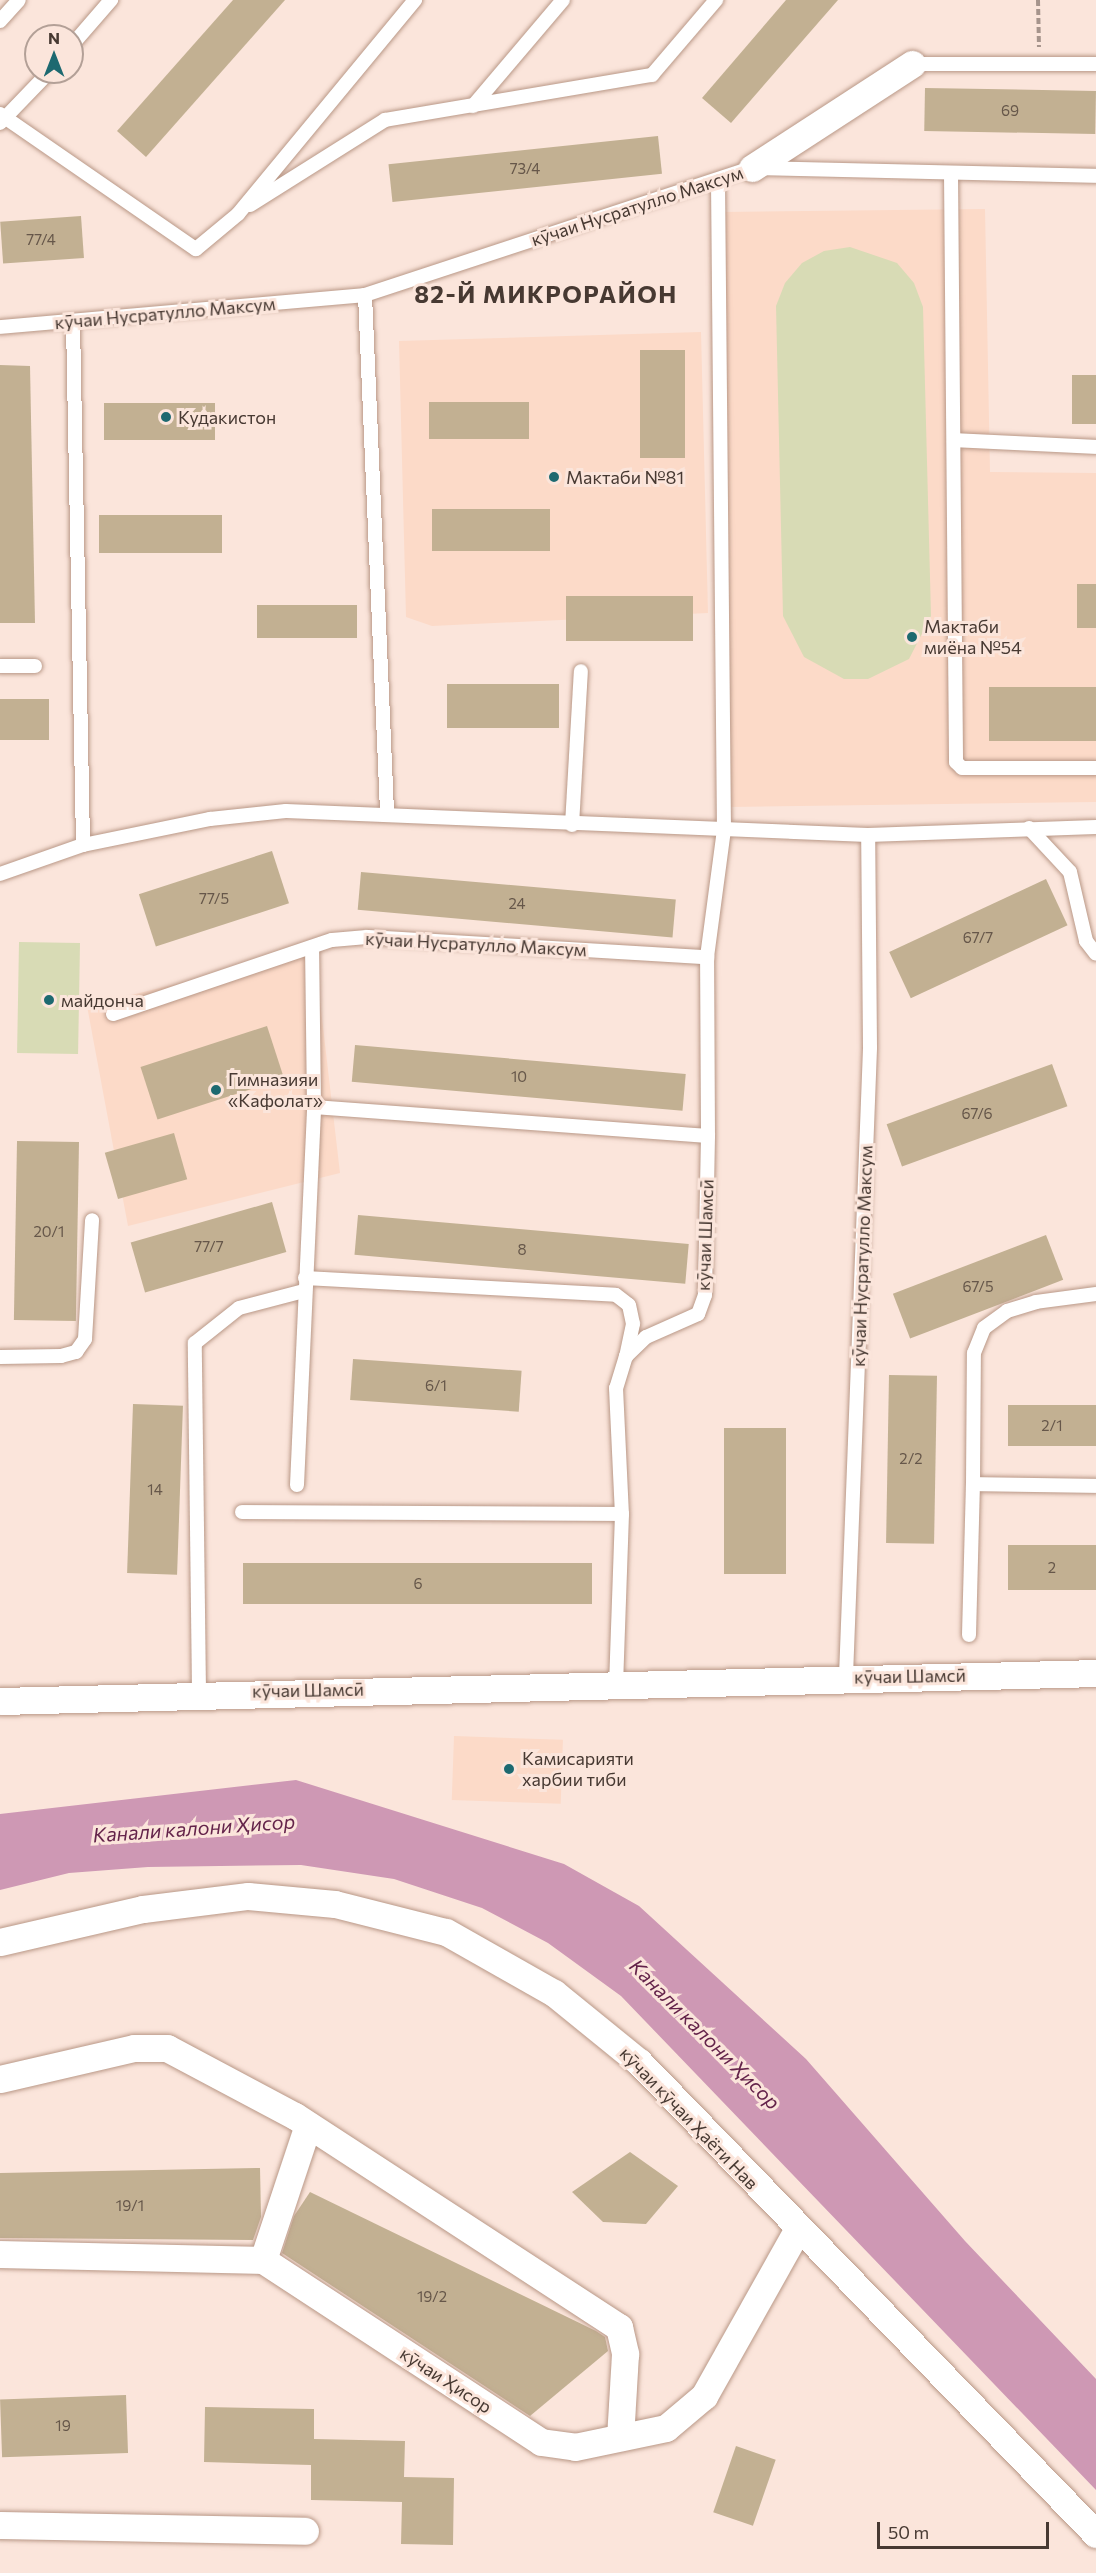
<!DOCTYPE html>
<meta charset="utf-8">
<style>
body{margin:0}
#map{position:relative;width:1096px;height:2573px;overflow:hidden;background:#fbe5db;font-family:Commissioner,sans-serif}
div>[style]{position:absolute}
.built>*{inset:0;background:#fcdac8;transform-origin:0 0}
.green>*{inset:0;background:#d8dbb5;transform-origin:0 0}
.water>*{inset:0;background:#ce98b4}
.building>*{inset:0;background:#c2b092;transform-origin:0 0}
.path>*{height:4px;margin-top:-2px;transform-origin:0;background:repeating-linear-gradient(90deg,#a6948c 0 6px,transparent 0 9px)}
.roads{filter:drop-shadow(0 0 2px #b99887) drop-shadow(0 0 2px #b99887)}
.lane>*{height:14px;margin:-7px;padding:0 7px;transform-origin:7px;border-radius:7px;background:#fff}
.street>*{height:27px;margin:-13.5px;padding:0 13.5px;transform-origin:13.5px;border-radius:13.5px;background:#fff}
.dots>*{width:16px;height:16px;translate:-50% -50%;box-sizing:border-box;border:3px solid #fbe5db;border-radius:50%}
span{translate:-50% -50%;white-space:nowrap;text-align:center;line-height:1.15;-webkit-text-stroke:6px #fbe5db;paint-order:stroke}
.number-label{font-size:15px;color:#66574a}
.number-label span{-webkit-text-stroke-width:0}
.street-label{font-size:18px;color:#473932}
.poi-label{font-size:18px;color:#473932}
.left{translate:0 -50%;text-align:left}
.water-label{font-size:20px;color:#64234a;font-style:italic}
.district-label{font-size:24px;color:#473932;font-weight:700;letter-spacing:1.5px}
.north{position:absolute;left:24px;top:24px;width:60px;height:60px;box-sizing:border-box;background:#fbe5db;border:2px solid #b3a097;border-radius:50%;rotate:0deg;font-size:16px;font-weight:700;line-height:24px;text-align:center;color:#473932}
.north::after{content:'';display:block;margin:auto;width:21px;height:27px;background:#1d6970;clip-path:polygon(50% 0,100% 100%,50% 72%,0 100%)}
.scale{position:absolute;left:877px;top:2522px;width:172px;height:27px;box-sizing:border-box;border:3px solid #473932;border-top:0;padding-left:8px;font-size:18px;line-height:21px;white-space:nowrap;color:#473932;-webkit-text-stroke:4px #fbe5db;paint-order:stroke}
</style>
<div id="map">
<div class="built">
<div style="clip-path:polygon(985px 209px,990px 472px,1096px 473px,1096px 802px,730px 807px,722px 212px)"></div>
<div style="clip-path:polygon(701px 332px,708px 613px,432px 626px,406px 617px,399px 341px)"></div>
<div style="clip-path:polygon(314px 950px,340px 1173px,128px 1226px,87px 1006px)"></div>
<div style="left:454px;top:1736px;width:109px;height:64px;rotate:2deg"></div>
</div>
<div class="green">
<div style="clip-path:polygon(850px 247px,897px 263px,914px 283px,923px 307px,931px 616px,909px 659px,868px 679px,844px 679px,804px 657px,783px 616px,776px 306px,785px 283px,802px 263px,824px 251px)"></div>
<div style="left:80px;top:943px;width:111px;height:61px;rotate:91deg"></div>
</div>
<div class="water">
<div style="clip-path:polygon(296px 1780px,564px 1864px,639px 1906px,806px 2059px,965px 2241px,1096px 2379px,1096px 2490px,621px 1996px,548px 1943px,482px 1908px,394px 1879px,301px 1865px,148px 1867px,69px 1873px,0 1890px,0 1814px)"></div>
</div>
<div class="building">
<div style="clip-path:polygon(233px 0,285px 0,146px 157px,117px 131px)"></div>
<div style="clip-path:polygon(786px 0,838px 0,731px 123px,702px 98px)"></div>
<div style="left:925px;top:88px;width:171px;height:43px;rotate:1deg"></div>
<div style="left:658px;top:136px;width:38px;height:271px;rotate:84deg"></div>
<div style="left:81px;top:216px;width:42px;height:81px;rotate:86deg"></div>
<div style="left:640px;top:350px;width:45px;height:108px"></div>
<div style="clip-path:polygon(0 365px,30px 366px,35px 623px,0 623px)"></div>
<div style="left:1072px;top:375px;width:24px;height:49px"></div>
<div style="left:429px;top:402px;width:100px;height:37px"></div>
<div style="left:104px;top:403px;width:111px;height:37px"></div>
<div style="left:432px;top:509px;width:118px;height:42px"></div>
<div style="left:222px;top:515px;width:38px;height:123px;rotate:90deg"></div>
<div style="left:1077px;top:584px;width:19px;height:44px"></div>
<div style="left:566px;top:596px;width:127px;height:45px"></div>
<div style="left:257px;top:605px;width:100px;height:33px"></div>
<div style="left:447px;top:684px;width:112px;height:44px"></div>
<div style="left:989px;top:687px;width:107px;height:54px"></div>
<div style="left:0;top:699px;width:49px;height:41px"></div>
<div style="left:272px;top:851px;width:55px;height:140px;rotate:72deg"></div>
<div style="left:361px;top:872px;width:316px;height:38px;rotate:5deg"></div>
<div style="left:1046px;top:879px;width:51px;height:173px;rotate:65deg"></div>
<div style="left:267px;top:1026px;width:55px;height:133px;rotate:72deg"></div>
<div style="left:355px;top:1045px;width:332px;height:37px;rotate:5deg"></div>
<div style="left:1052px;top:1064px;width:45px;height:176px;rotate:70deg"></div>
<div style="left:174px;top:1133px;width:48px;height:72px;rotate:74deg"></div>
<div style="left:79px;top:1142px;width:179px;height:62px;rotate:91deg"></div>
<div style="left:272px;top:1202px;width:52px;height:147px;rotate:74deg"></div>
<div style="left:358px;top:1215px;width:332px;height:40px;rotate:5deg"></div>
<div style="left:1046px;top:1235px;width:48px;height:164px;rotate:69deg"></div>
<div style="left:353px;top:1359px;width:169px;height:41px;rotate:4deg"></div>
<div style="left:889px;top:1375px;width:48px;height:168px;rotate:1deg"></div>
<div style="left:133px;top:1404px;width:50px;height:169px;rotate:2deg"></div>
<div style="left:1096px;top:1405px;width:41px;height:88px;rotate:90deg"></div>
<div style="left:724px;top:1428px;width:62px;height:146px"></div>
<div style="left:1096px;top:1545px;width:45px;height:88px;rotate:90deg"></div>
<div style="left:243px;top:1563px;width:349px;height:41px"></div>
<div style="clip-path:polygon(630px 2152px,678px 2186px,646px 2224px,603px 2222px,572px 2192px)"></div>
<div style="clip-path:polygon(260px 2168px,261px 2217px,253px 2240px,0 2238px,0 2173px)"></div>
<div style="clip-path:polygon(310px 2192px,596px 2331px,605px 2337px,608px 2351px,530px 2416px,282px 2253px,294px 2216px)"></div>
<div style="left:126px;top:2395px;width:58px;height:126px;rotate:88deg"></div>
<div style="clip-path:polygon(205px 2407px,314px 2409px,314px 2439px,405px 2441px,404px 2477px,454px 2478px,453px 2545px,401px 2544px,402px 2502px,311px 2500px,311px 2465px,204px 2462px)"></div>
<div style="left:736px;top:2446px;width:42px;height:70px;rotate:19deg"></div>
</div>
<div class="path">
<div style="left:1038px;top:0;width:47px;rotate:88.8deg"></div>
</div>
<div class="roads">
<div class="lane">
<div style="left:0;top:21px;width:28px;rotate:-48deg"></div>
<div style="left:72px;top:45px;width:60px;rotate:-49.1deg"></div>
<div style="left:912px;top:64px;width:184px"></div>
<div style="left:473px;top:106px;width:139px;rotate:-49.7deg"></div>
<div style="left:0;top:114px;width:238px;rotate:34.6deg"></div>
<div style="left:196px;top:249px;width:55px;rotate:-39.8deg"></div>
<div style="left:238px;top:214px;width:278px;rotate:-50.4deg"></div>
<div style="left:0;top:123px;width:71px;rotate:-46.1deg"></div>
<div style="left:951px;top:173px;width:589px;rotate:89.51deg"></div>
<div style="left:956px;top:762px;width:8px;rotate:45deg"></div>
<div style="left:962px;top:768px;width:134px"></div>
<div style="left:250px;top:205px;width:160px;rotate:-32.2deg"></div>
<div style="left:385px;top:120px;width:271px;rotate:-9.6deg"></div>
<div style="left:652px;top:75px;width:99px;rotate:-49.5deg"></div>
<div style="left:365px;top:295px;width:517px;rotate:87.56deg"></div>
<div style="left:73px;top:322px;width:523px;rotate:88.9deg"></div>
<div style="left:0;top:327px;width:366px;rotate:-5deg"></div>
<div style="left:365px;top:295px;width:407px;rotate:-18.2deg"></div>
<div style="left:752px;top:168px;width:344px;rotate:1.3deg"></div>
<div style="left:954px;top:440px;width:142px;rotate:2.8deg"></div>
<div style="left:0;top:666px;width:35px"></div>
<div style="left:572px;top:825px;width:154px;rotate:-86.7deg"></div>
<div style="left:1029px;top:828px;width:60px;rotate:47deg"></div>
<div style="left:1070px;top:872px;width:71px;rotate:76.9deg"></div>
<div style="left:1086px;top:941px;width:16px;rotate:52deg"></div>
<div style="left:0;top:874px;width:88px;rotate:-19.3deg"></div>
<div style="left:83px;top:845px;width:130px;rotate:-11.6deg"></div>
<div style="left:210px;top:819px;width:76px;rotate:-6deg"></div>
<div style="left:286px;top:811px;width:582px;rotate:2.36deg"></div>
<div style="left:868px;top:835px;width:228px;rotate:-2deg"></div>
<div style="left:113px;top:1014px;width:231px;rotate:-18.7deg"></div>
<div style="left:332px;top:940px;width:35px;rotate:-5deg"></div>
<div style="left:367px;top:937px;width:341px;rotate:3.4deg"></div>
<div style="left:314px;top:1107px;width:395px;rotate:4.2deg"></div>
<div style="left:708px;top:1136px;width:159px;rotate:91.1deg"></div>
<div style="left:705px;top:1295px;width:20px;rotate:110deg"></div>
<div style="left:698px;top:1314px;width:57px;rotate:156.1deg"></div>
<div style="left:646px;top:1337px;width:28px;rotate:136deg"></div>
<div style="left:626px;top:1356px;width:34px;rotate:107deg"></div>
<div style="left:616px;top:1388px;width:126px;rotate:87.3deg"></div>
<div style="left:622px;top:1514px;width:168px;rotate:92deg"></div>
<div style="left:708px;top:1136px;width:179px;rotate:-90.3deg"></div>
<div style="left:707px;top:957px;width:128px;rotate:-82.4deg"></div>
<div style="left:724px;top:830px;width:650px;rotate:-90.53deg"></div>
<div style="left:305px;top:1278px;width:311px;rotate:3.1deg"></div>
<div style="left:616px;top:1295px;width:16px;rotate:38deg"></div>
<div style="left:629px;top:1305px;width:19px;rotate:78deg"></div>
<div style="left:633px;top:1324px;width:33px;rotate:102deg"></div>
<div style="left:0;top:1357px;width:61px;rotate:-0.9deg"></div>
<div style="left:61px;top:1356px;width:16px;rotate:-15deg"></div>
<div style="left:76px;top:1352px;width:16px;rotate:-55deg"></div>
<div style="left:85px;top:1339px;width:119px;rotate:-86.6deg"></div>
<div style="left:973px;top:1484px;width:131px;rotate:-89.6deg"></div>
<div style="left:974px;top:1353px;width:27px;rotate:-68deg"></div>
<div style="left:984px;top:1328px;width:29px;rotate:-36deg"></div>
<div style="left:1007px;top:1311px;width:30px;rotate:-17deg"></div>
<div style="left:1036px;top:1302px;width:61px;rotate:-7.6deg"></div>
<div style="left:297px;top:1485px;width:378px;rotate:-87.4deg"></div>
<div style="left:314px;top:1107px;width:160px;rotate:-90.7deg"></div>
<div style="left:242px;top:1512px;width:380px;rotate:0.3deg"></div>
<div style="left:969px;top:1635px;width:151px;rotate:-88.5deg"></div>
<div style="left:973px;top:1484px;width:123px;rotate:0.9deg"></div>
<div style="left:846px;top:1676px;width:629px;rotate:-87.81deg"></div>
<div style="left:870px;top:1047px;width:212px;rotate:-90.5deg"></div>
<div style="left:199px;top:1692px;width:349px;rotate:-90.7deg"></div>
<div style="left:195px;top:1343px;width:56px;rotate:-38.5deg"></div>
<div style="left:239px;top:1308px;width:67px;rotate:-14.7deg"></div>
</div>
<div class="street">
<div style="left:752px;top:168px;width:191px;rotate:-33deg"></div>
<div style="left:0;top:1701px;width:1096px;rotate:-1.46deg"></div>
<div style="left:0;top:1942px;width:147px;rotate:-13deg"></div>
<div style="left:143px;top:1909px;width:106px;rotate:-7.1deg"></div>
<div style="left:248px;top:1896px;width:87px;rotate:5.3deg"></div>
<div style="left:335px;top:1904px;width:114px;rotate:14.2deg"></div>
<div style="left:446px;top:1932px;width:124px;rotate:29.5deg"></div>
<div style="left:554px;top:1993px;width:109px;rotate:39.1deg"></div>
<div style="left:639px;top:2062px;width:657px;rotate:45.93deg"></div>
<div style="left:0;top:2079px;width:138px;rotate:-13deg"></div>
<div style="left:134px;top:2048px;width:33px"></div>
<div style="left:167px;top:2048px;width:145px;rotate:28deg"></div>
<div style="left:295px;top:2116px;width:387px;rotate:33.1deg"></div>
<div style="left:619px;top:2327px;width:28px;rotate:77deg"></div>
<div style="left:625px;top:2354px;width:83px;rotate:93.4deg"></div>
<div style="left:0;top:2254px;width:263px;rotate:1.3deg"></div>
<div style="left:263px;top:2260px;width:332px;rotate:33.2deg"></div>
<div style="left:541px;top:2442px;width:34px;rotate:8deg"></div>
<div style="left:575px;top:2447px;width:93px;rotate:-11.8deg"></div>
<div style="left:666px;top:2428px;width:50px;rotate:-40.1deg"></div>
<div style="left:704px;top:2396px;width:190px;rotate:-60.7deg"></div>
<div style="left:263px;top:2260px;width:142px;rotate:-71.6deg"></div>
<div style="left:0;top:2525px;width:305px;rotate:1.1deg"></div>
</div>
</div>
<div class="dots">
<div style="left:166px;top:417px;background:#1d6970"></div>
<div style="left:554px;top:477px;background:#1d6970"></div>
<div style="left:912px;top:637px;background:#1d6970"></div>
<div style="left:49px;top:1000px;background:#1d6970"></div>
<div style="left:216px;top:1090px;background:#1d6970"></div>
<div style="left:509px;top:1769px;background:#1d6970"></div>
</div>
<div class="number-label">
<span style="left:1010px;top:111px">69</span>
<span style="left:525px;top:169px">73/4</span>
<span style="left:41px;top:240px">77/4</span>
<span style="left:214px;top:899px">77/5</span>
<span style="left:517px;top:904px">24</span>
<span style="left:978px;top:938px">67/7</span>
<span style="left:519px;top:1077px">10</span>
<span style="left:977px;top:1114px">67/6</span>
<span style="left:49px;top:1232px">20/1</span>
<span style="left:209px;top:1247px">77/7</span>
<span style="left:522px;top:1250px">8</span>
<span style="left:978px;top:1287px">67/5</span>
<span style="left:436px;top:1386px">6/1</span>
<span style="left:1052px;top:1426px">2/1</span>
<span style="left:911px;top:1459px">2/2</span>
<span style="left:155px;top:1490px">14</span>
<span style="left:1052px;top:1568px">2</span>
<span style="left:418px;top:1584px">6</span>
<span style="left:130px;top:2206px">19/1</span>
<span style="left:432px;top:2297px">19/2</span>
<span style="left:63px;top:2426px">19</span>
</div>
<div class="street-label">
<span style="left:637px;top:206px;rotate:-18deg">кӯчаи Нусратулло Максум</span>
<span style="left:165px;top:313px;rotate:-5deg">кӯчаи Нусратулло Максум</span>
<span style="left:476px;top:944px;rotate:3deg">кӯчаи Нусратулло Максум</span>
<span style="left:705px;top:1235px;rotate:-88deg">кӯчаи Шамсӣ</span>
<span style="left:862px;top:1256px;rotate:-88deg">кӯчаи Нусратулло Максум</span>
<span style="left:910px;top:1676px;rotate:-1deg">кӯчаи Шамсӣ</span>
<span style="left:308px;top:1690px;rotate:-1deg">кӯчаи Шамсӣ</span>
<span style="left:689px;top:2118px;rotate:46deg">кӯчаи кӯчаи Ҳаёти Нав</span>
<span style="left:446px;top:2380px;rotate:33deg">кӯчаи Ҳисор</span>
</div>
<div class="poi-label">
<span class="left" style="left:178px;top:417px">Кудакистон</span>
<span class="left" style="left:566px;top:477px">Мактаби №81</span>
<span class="left" style="left:924px;top:637px">Мактаби<br>миёна №54</span>
<span class="left" style="left:61px;top:1000px">майдонча</span>
<span class="left" style="left:228px;top:1090px">Гимназияи<br>«Кафолат»</span>
<span class="left" style="left:522px;top:1769px">Камисарияти<br>харбии тиби</span>
</div>
<div class="water-label">
<span style="left:194px;top:1828px;rotate:-4deg">Канали калони Ҳисор</span>
<span style="left:705px;top:2034px;rotate:45deg">Канали калони Ҳисор</span>
</div>
<div class="district-label">
<span style="left:546px;top:294px">82-Й МИКРОРАЙОН</span>
</div>
<div class="north">N</div>
<div class="scale">50 m</div>
</div>
